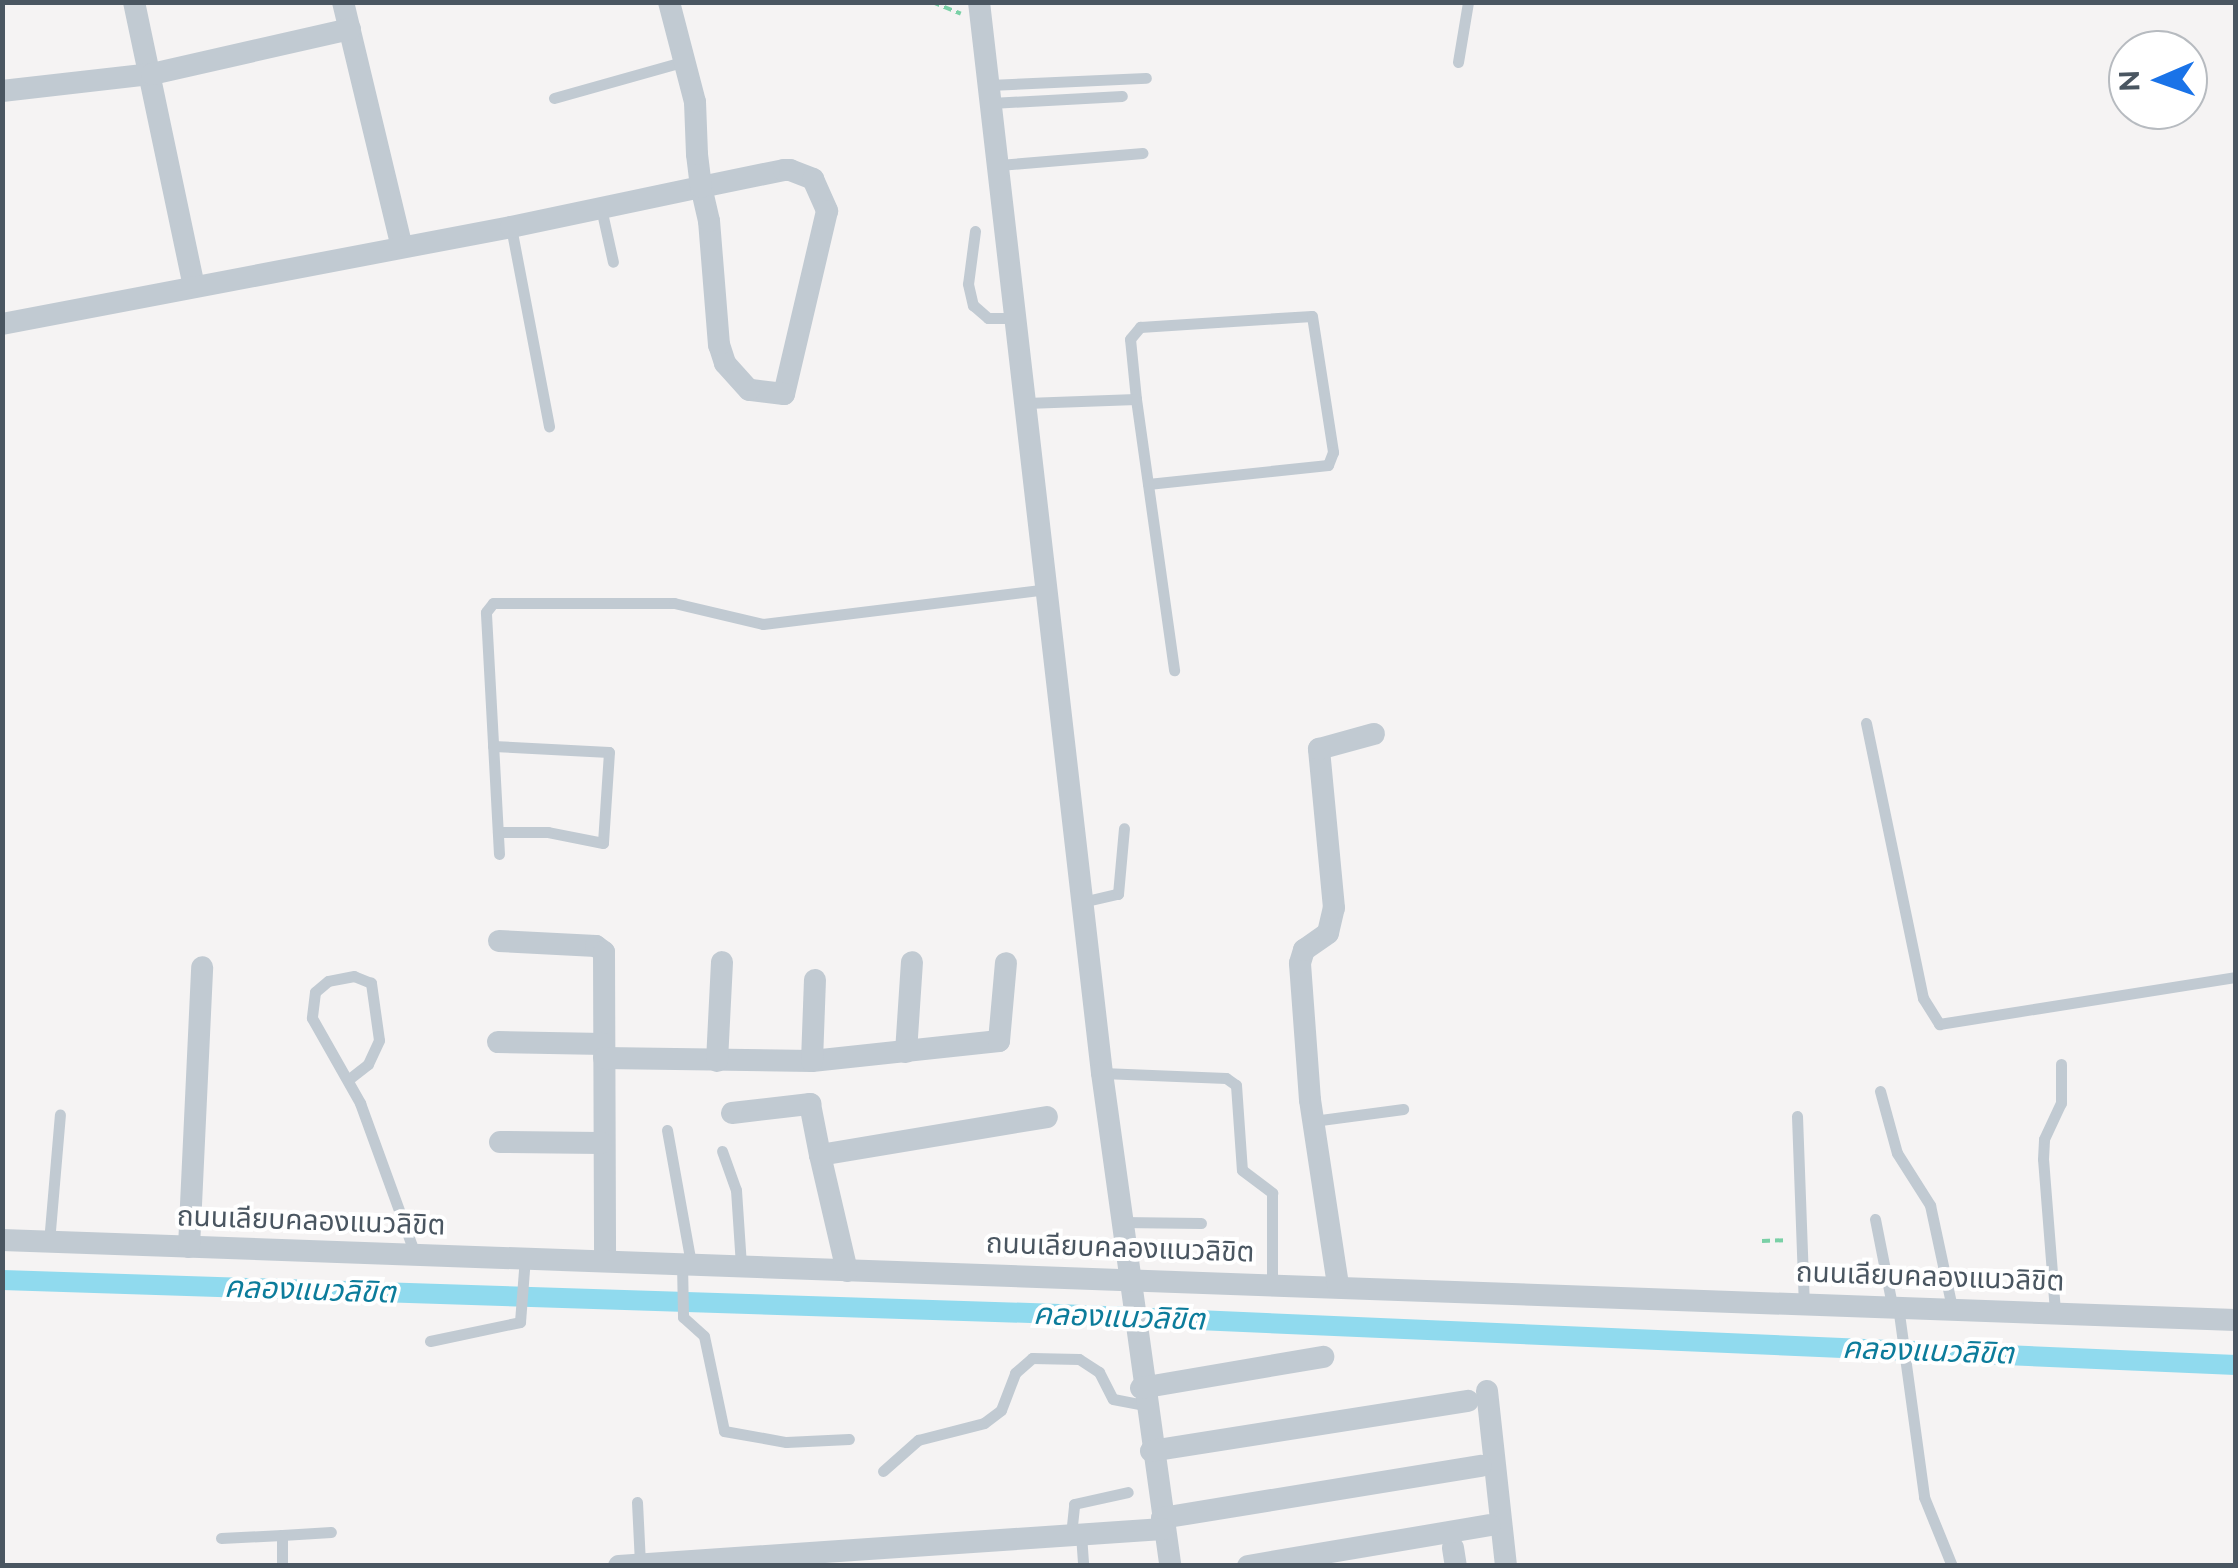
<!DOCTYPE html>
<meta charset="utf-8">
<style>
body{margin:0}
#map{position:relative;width:2238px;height:1568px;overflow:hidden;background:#f5f3f3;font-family:Raleway,"Noto Sans Thai",sans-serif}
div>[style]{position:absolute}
.canal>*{height:20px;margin:-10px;padding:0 10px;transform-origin:10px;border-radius:10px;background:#90daee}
.path>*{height:4px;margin-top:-2px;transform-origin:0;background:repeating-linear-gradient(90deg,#7ad0a6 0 8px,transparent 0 13px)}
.lane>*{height:11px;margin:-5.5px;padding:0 5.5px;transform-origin:5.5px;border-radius:5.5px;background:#c1cad2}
.street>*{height:22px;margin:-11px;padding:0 11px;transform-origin:11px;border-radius:11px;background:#c1cad2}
span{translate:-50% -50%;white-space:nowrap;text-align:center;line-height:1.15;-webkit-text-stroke:8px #fff;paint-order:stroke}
.street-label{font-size:28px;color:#4a5661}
.water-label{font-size:30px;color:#0c7c9b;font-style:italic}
.frame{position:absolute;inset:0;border:5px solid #4a5661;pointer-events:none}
.north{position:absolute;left:2108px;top:30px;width:100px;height:100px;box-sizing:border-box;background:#fff;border:2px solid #b7bbc0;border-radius:50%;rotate:268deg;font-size:28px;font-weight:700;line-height:40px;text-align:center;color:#4a5661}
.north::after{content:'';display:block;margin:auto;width:35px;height:45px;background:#1a73e8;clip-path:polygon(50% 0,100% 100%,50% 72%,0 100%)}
</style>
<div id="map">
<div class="canal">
<div style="left:2px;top:1280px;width:1058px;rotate:1.84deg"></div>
<div style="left:1059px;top:1314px;width:1178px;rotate:2.48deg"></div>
</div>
<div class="path">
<div style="left:932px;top:2px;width:31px;rotate:22deg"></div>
<div style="left:1762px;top:1241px;width:25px;rotate:-2deg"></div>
</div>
<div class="lane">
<div style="left:1458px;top:62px;width:61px;rotate:-80.5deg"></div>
<div style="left:989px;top:85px;width:157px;rotate:-2.6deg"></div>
<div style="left:554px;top:98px;width:133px;rotate:-15.7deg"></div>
<div style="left:991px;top:103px;width:131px;rotate:-3.1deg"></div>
<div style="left:999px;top:165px;width:144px;rotate:-4.8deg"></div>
<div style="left:601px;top:208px;width:55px;rotate:77.5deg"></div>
<div style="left:511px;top:227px;width:203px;rotate:79.2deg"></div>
<div style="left:975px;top:231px;width:53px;rotate:97.5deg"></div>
<div style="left:968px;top:284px;width:22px;rotate:77deg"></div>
<div style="left:973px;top:305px;width:20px;rotate:41deg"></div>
<div style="left:988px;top:318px;width:28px"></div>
<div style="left:1136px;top:399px;width:60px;rotate:-95.7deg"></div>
<div style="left:1130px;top:339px;width:16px;rotate:-50deg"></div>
<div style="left:1140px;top:327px;width:172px;rotate:-3.7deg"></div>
<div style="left:1312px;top:316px;width:138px;rotate:81.2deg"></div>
<div style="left:1333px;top:452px;width:14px;rotate:111deg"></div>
<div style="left:1328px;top:465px;width:181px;rotate:174deg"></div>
<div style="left:1026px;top:403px;width:110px;rotate:-2.1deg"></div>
<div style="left:1136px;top:399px;width:274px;rotate:82deg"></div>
<div style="left:1866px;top:723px;width:281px;rotate:78.3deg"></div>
<div style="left:1923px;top:998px;width:31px;rotate:58deg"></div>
<div style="left:1939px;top:1024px;width:301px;rotate:-9deg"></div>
<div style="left:493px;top:746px;width:116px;rotate:3deg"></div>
<div style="left:609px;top:752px;width:91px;rotate:93.8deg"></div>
<div style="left:603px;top:843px;width:56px;rotate:-168.7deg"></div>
<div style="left:548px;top:832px;width:50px;rotate:180deg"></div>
<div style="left:499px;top:854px;width:242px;rotate:-93.1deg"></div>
<div style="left:486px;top:612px;width:11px;rotate:-52deg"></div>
<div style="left:493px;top:603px;width:181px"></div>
<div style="left:674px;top:603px;width:91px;rotate:13.3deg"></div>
<div style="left:763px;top:624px;width:286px;rotate:-7deg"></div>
<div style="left:1082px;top:902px;width:37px;rotate:-13deg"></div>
<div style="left:1118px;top:894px;width:66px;rotate:-84.8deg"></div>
<div style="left:1102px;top:1073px;width:124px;rotate:2.3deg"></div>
<div style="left:1226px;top:1078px;width:12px;rotate:35deg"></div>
<div style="left:1236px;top:1085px;width:85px;rotate:86deg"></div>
<div style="left:1242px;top:1170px;width:38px;rotate:37deg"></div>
<div style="left:1272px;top:1193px;width:89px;rotate:90deg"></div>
<div style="left:349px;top:1079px;width:24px;rotate:-38deg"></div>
<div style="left:368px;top:1064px;width:26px;rotate:-65deg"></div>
<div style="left:379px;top:1040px;width:58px;rotate:-98deg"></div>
<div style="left:371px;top:983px;width:18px;rotate:-158deg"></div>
<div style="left:354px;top:976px;width:26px;rotate:169deg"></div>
<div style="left:328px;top:981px;width:17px;rotate:140deg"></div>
<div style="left:315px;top:992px;width:26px;rotate:97deg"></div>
<div style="left:312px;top:1018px;width:98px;rotate:60.5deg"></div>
<div style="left:360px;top:1103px;width:161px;rotate:70deg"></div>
<div style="left:1880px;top:1091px;width:64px;rotate:74.7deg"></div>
<div style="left:1897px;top:1153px;width:62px;rotate:57.6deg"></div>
<div style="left:1930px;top:1205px;width:105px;rotate:77.9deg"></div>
<div style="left:1797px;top:1116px;width:187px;rotate:87.9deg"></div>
<div style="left:1313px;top:1121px;width:91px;rotate:-7.6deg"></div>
<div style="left:667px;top:1130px;width:135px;rotate:79.8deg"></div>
<div style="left:722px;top:1151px;width:41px;rotate:70.3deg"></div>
<div style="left:736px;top:1190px;width:75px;rotate:86.2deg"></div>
<div style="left:1875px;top:1219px;width:88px;rotate:78.8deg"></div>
<div style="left:1121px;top:1222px;width:80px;rotate:0.7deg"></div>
<div style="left:49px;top:1242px;width:128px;rotate:-85.1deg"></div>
<div style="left:682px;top:1263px;width:54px;rotate:88.9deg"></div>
<div style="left:683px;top:1317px;width:28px;rotate:42deg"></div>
<div style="left:704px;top:1336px;width:97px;rotate:78.1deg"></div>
<div style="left:724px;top:1431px;width:63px;rotate:10.1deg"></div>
<div style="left:786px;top:1442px;width:63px;rotate:-2.7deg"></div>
<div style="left:1898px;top:1306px;width:193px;rotate:82.2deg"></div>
<div style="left:1924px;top:1497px;width:74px;rotate:67.9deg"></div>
<div style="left:2055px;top:1311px;width:152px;rotate:-94.5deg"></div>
<div style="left:2043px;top:1159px;width:20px;rotate:-87deg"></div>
<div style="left:2044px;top:1139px;width:40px;rotate:-65deg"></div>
<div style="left:2061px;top:1103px;width:39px;rotate:-90deg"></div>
<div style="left:430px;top:1341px;width:92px;rotate:-11.9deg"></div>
<div style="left:520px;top:1322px;width:65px;rotate:-85.6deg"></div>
<div style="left:883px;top:1471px;width:47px;rotate:-41.5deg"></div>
<div style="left:918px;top:1440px;width:68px;rotate:-14.4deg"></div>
<div style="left:984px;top:1423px;width:21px;rotate:-37deg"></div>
<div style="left:1001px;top:1410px;width:40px;rotate:-69deg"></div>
<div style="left:1015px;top:1373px;width:23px;rotate:-41deg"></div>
<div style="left:1032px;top:1358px;width:47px;rotate:1.2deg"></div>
<div style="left:1079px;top:1359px;width:24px;rotate:33deg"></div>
<div style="left:1099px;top:1372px;width:30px;rotate:63deg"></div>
<div style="left:1113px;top:1399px;width:31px;rotate:11deg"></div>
<div style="left:637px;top:1502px;width:62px;rotate:87.2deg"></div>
<div style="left:1081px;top:1534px;width:32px;rotate:86deg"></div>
<div style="left:282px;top:1535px;width:49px;rotate:-3.5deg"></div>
<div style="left:1071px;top:1535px;width:31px;rotate:-84deg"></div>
<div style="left:1074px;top:1504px;width:55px;rotate:-12.5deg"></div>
<div style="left:221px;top:1538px;width:61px;rotate:-2.8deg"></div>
<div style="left:282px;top:1535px;width:31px;rotate:90deg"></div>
</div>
<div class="street">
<div style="left:134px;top:2px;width:291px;rotate:78.1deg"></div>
<div style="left:343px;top:2px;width:252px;rotate:76.5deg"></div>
<div style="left:979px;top:2px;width:1078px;rotate:83.45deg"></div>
<div style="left:1102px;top:1073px;width:498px;rotate:82.1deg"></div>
<div style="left:2px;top:91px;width:151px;rotate:-6.5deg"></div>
<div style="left:152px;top:74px;width:203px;rotate:-12.8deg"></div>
<div style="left:2px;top:324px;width:518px;rotate:-10.79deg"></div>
<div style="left:511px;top:227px;width:194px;rotate:-11.9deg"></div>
<div style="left:701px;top:187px;width:85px;rotate:-11.6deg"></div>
<div style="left:784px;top:170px;width:6px"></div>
<div style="left:790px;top:170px;width:25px;rotate:21deg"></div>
<div style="left:813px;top:179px;width:35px;rotate:66deg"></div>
<div style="left:827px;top:211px;width:188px;rotate:103.2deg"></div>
<div style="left:784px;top:394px;width:35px;rotate:-173deg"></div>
<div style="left:749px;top:390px;width:36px;rotate:-132deg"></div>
<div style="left:725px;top:363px;width:19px;rotate:-108deg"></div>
<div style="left:719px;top:345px;width:124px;rotate:-94.6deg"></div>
<div style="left:709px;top:221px;width:35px;rotate:-103deg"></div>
<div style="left:701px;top:187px;width:33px;rotate:-97deg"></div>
<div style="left:697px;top:154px;width:52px;rotate:-92.2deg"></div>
<div style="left:695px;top:102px;width:103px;rotate:-104.6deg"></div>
<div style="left:499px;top:941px;width:97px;rotate:3deg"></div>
<div style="left:596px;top:946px;width:10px;rotate:37deg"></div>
<div style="left:604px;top:952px;width:308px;rotate:89.8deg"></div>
<div style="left:498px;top:1042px;width:106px;rotate:1.1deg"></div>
<div style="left:906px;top:1052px;width:90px;rotate:-86.2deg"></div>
<div style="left:604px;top:1058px;width:208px;rotate:0.8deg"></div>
<div style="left:812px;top:1061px;width:188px;rotate:-6.1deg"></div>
<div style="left:999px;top:1041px;width:78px;rotate:-84.9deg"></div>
<div style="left:717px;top:1061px;width:99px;rotate:-87.1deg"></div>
<div style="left:812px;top:1061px;width:81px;rotate:-87.9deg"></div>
<div style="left:732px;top:1113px;width:79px;rotate:-6.6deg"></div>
<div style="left:810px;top:1104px;width:52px;rotate:78.9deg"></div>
<div style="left:500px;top:1142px;width:101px;rotate:0.6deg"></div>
<div style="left:2px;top:1240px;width:2235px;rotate:2.05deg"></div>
<div style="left:189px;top:1247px;width:280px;rotate:-87.3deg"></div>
<div style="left:847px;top:1271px;width:119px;rotate:-103.1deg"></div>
<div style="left:820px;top:1155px;width:230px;rotate:-9.5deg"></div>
<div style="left:1338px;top:1285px;width:187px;rotate:-98.6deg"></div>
<div style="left:1310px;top:1100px;width:137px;rotate:-94.2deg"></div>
<div style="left:1300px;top:963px;width:14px;rotate:-73deg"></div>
<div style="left:1304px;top:950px;width:29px;rotate:-35deg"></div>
<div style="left:1328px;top:933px;width:26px;rotate:-77deg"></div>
<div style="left:1334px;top:908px;width:160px;rotate:-95.4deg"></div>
<div style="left:1319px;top:749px;width:57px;rotate:-15.3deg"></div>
<div style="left:1141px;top:1388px;width:185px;rotate:-9.7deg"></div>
<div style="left:1487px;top:1391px;width:176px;rotate:83.8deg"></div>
<div style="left:1151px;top:1451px;width:321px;rotate:-9deg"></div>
<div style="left:1162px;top:1518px;width:323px;rotate:-9.3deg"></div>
<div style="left:1453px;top:1548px;width:18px;rotate:81deg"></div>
<div style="left:619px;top:1566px;width:545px;rotate:-3.89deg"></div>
<div style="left:1248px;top:1566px;width:245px;rotate:-9.6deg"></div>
</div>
<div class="street-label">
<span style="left:311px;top:1221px;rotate:2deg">ถนนเลียบคลองแนวลิขิต</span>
<span style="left:1120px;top:1248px;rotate:2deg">ถนนเลียบคลองแนวลิขิต</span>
<span style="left:1930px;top:1277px;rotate:2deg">ถนนเลียบคลองแนวลิขิต</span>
</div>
<div class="water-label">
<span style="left:310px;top:1290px;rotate:2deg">คลองแนวลิขิต</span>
<span style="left:1119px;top:1317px;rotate:2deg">คลองแนวลิขิต</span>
<span style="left:1928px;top:1351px;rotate:2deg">คลองแนวลิขิต</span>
</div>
<div class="frame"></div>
<div class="north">N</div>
</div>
